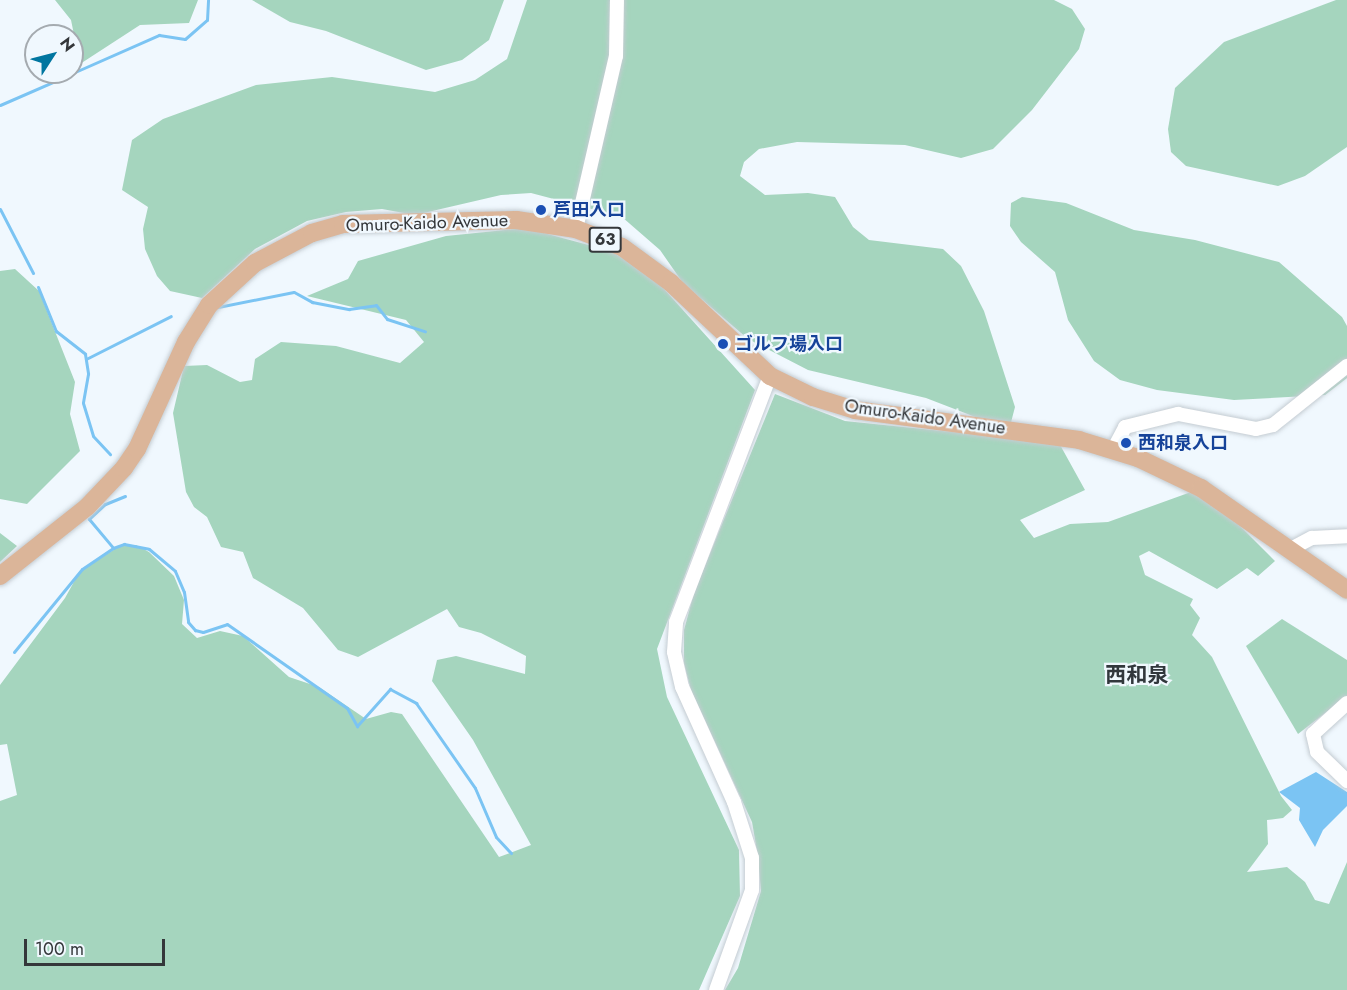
<!DOCTYPE html>
<meta charset="utf-8">
<style>
body{margin:0}
#map{position:relative;width:1347px;height:990px;overflow:hidden;background:#f0f8fe;font-family:Jost,"Noto Sans JP",sans-serif}
div>[style]{position:absolute}
.green>*{inset:0;background:#a5d5be}
.water>*{inset:0;background:#7bc4f3}
.stream>*{height:3px;margin:-1.5px;padding:0 1.5px;transform-origin:1.5px;border-radius:1.5px;background:#7bc4f3}
.roads{filter:drop-shadow(0 0 2px #c4ccd2) drop-shadow(0 0 2px #c4ccd2)}
.minor>*{height:14px;margin:-7px;padding:0 7px;transform-origin:7px;border-radius:7px;background:#fff}
.major>*{height:18px;margin:-9px;padding:0 9px;transform-origin:9px;border-radius:9px;background:#dbb599}
.dots>*{width:16px;height:16px;translate:-50% -50%;box-sizing:border-box;border:3px solid #f0f8fe;border-radius:50%}
span{translate:-50% -50%;white-space:nowrap;text-align:center;line-height:1.15;-webkit-text-stroke:4.5px #f0f8fe;paint-order:stroke}
.shield-label span{padding:2px 4px;background:#f0f8fe;border:2px solid;border-radius:4px;-webkit-text-stroke-width:0}
.shield-label{font-size:16px;color:#34373a;font-weight:700}
.transit-label{font-size:18px;color:#164399;font-weight:700}
.left{translate:0 -50%;text-align:left}
.street-label{font-size:18px;color:#34373a}
.quarter-label{font-size:21px;color:#31373c;font-weight:700}
.north{position:absolute;left:24px;top:24px;width:60px;height:60px;box-sizing:border-box;background:#f0f8fe;border:2px solid #a5abb0;border-radius:50%;rotate:54deg;font-size:16px;font-weight:700;line-height:24px;text-align:center;color:#34373a}
.north::after{content:'';display:block;margin:auto;width:21px;height:27px;background:#0176a0;clip-path:polygon(50% 0,100% 100%,50% 72%,0 100%)}
.scale{position:absolute;left:24px;top:939px;width:141px;height:27px;box-sizing:border-box;border:3px solid #34373a;border-top:0;padding-left:8px;font-size:18px;line-height:21px;white-space:nowrap;color:#34373a;-webkit-text-stroke:4px #f0f8fe;paint-order:stroke}
</style>
<div id="map">
<div class="green">
<div style="clip-path:polygon(55px 0,198px 0,189px 23px,140px 25px,80px 64px,71px 20px)"></div>
<div style="clip-path:polygon(252px 0,504px 0,489px 40px,462px 60px,426px 70px,326px 31px,290px 22px)"></div>
<div style="clip-path:polygon(527px 0,1054px 0,1072px 9px,1085px 29px,1079px 49px,1032px 110px,993px 149px,961px 158px,905px 145px,797px 142px,759px 149px,744px 162px,740px 176px,765px 195px,808px 193px,835px 197px,853px 227px,869px 240px,943px 249px,961px 266px,984px 311px,1015px 407px,1009px 430px,926px 398px,808px 370px,748px 339px,683px 283px,660px 250px,622px 217px,531px 193px,501px 195px,415px 215px,382px 209px,346px 212px,307px 221px,255px 249px,202px 298px,170px 291px,157px 276px,145px 249px,143px 229px,148px 207px,122px 190px,132px 140px,163px 119px,256px 85px,332px 77px,435px 92px,475px 80px,507px 59px)"></div>
<div style="clip-path:polygon(1336px 0,1347px 0,1347px 147px,1305px 176px,1278px 186px,1186px 166px,1171px 152px,1168px 129px,1175px 88px,1224px 42px)"></div>
<div style="clip-path:polygon(1022px 197px,1066px 203px,1134px 230px,1195px 240px,1279px 262px,1342px 317px,1347px 326px,1347px 378px,1325px 395px,1234px 400px,1157px 390px,1120px 380px,1094px 361px,1068px 320px,1055px 272px,1021px 242px,1010px 226px,1011px 203px)"></div>
<div style="clip-path:polygon(525px 228px,611px 251px,655px 279px,755px 390px,657px 649px,667px 697px,739px 850px,740px 896px,699px 990px,0 990px,0 801px,17px 795px,7px 744px,0 745px,0 685px,65px 598px,80px 571px,120px 546px,136px 545px,149px 552px,174px 576px,184px 600px,182px 624px,197px 638px,220px 631px,243px 636px,289px 677px,319px 687px,366px 719px,391px 712px,402px 714px,499px 857px,531px 845px,473px 740px,432px 681px,437px 660px,456px 656px,525px 674px,526px 656px,481px 633px,459px 627px,447px 609px,358px 657px,338px 650px,303px 608px,253px 578px,243px 552px,221px 547px,207px 517px,194px 507px,186px 492px,173px 413px,184px 366px,207px 365px,240px 382px,252px 380px,255px 359px,281px 342px,336px 346px,400px 363px,424px 342px,406px 320px,307px 296px,348px 279px,358px 261px,446px 236px)"></div>
<div style="clip-path:polygon(15px 269px,39px 291px,75px 382px,70px 414px,80px 451px,27px 504px,0 499px,0 271px)"></div>
<div style="clip-path:polygon(775px 394px,845px 421px,1059px 443px,1085px 490px,1020px 520px,1034px 538px,1070px 524px,1108px 522px,1191px 492px,1235px 521px,1275px 561px,1258px 576px,1247px 568px,1217px 589px,1149px 551px,1139px 556px,1145px 575px,1193px 599px,1190px 605px,1200px 618px,1192px 635px,1212px 657px,1281px 796px,1292px 810px,1283px 818px,1267px 820px,1268px 844px,1247px 872px,1287px 867px,1305px 882px,1315px 900px,1329px 904px,1347px 862px,1347px 990px,725px 990px,738px 968px,761px 891px,758px 857px,752px 822px,691px 690px,684px 663px,684px 630px,694px 593px)"></div>
<div style="clip-path:polygon(0 533px,17px 546px,0 562px)"></div>
<div style="clip-path:polygon(1282px 619px,1347px 660px,1347px 696px,1298px 734px,1246px 646px)"></div>
</div>
<div class="water">
<div style="clip-path:polygon(1316px 772px,1347px 792px,1347px 806px,1323px 830px,1315px 847px,1299px 820px,1300px 808px,1279px 792px)"></div>
</div>
<div class="stream">
<div style="left:75px;top:72px;width:92px;rotate:-23.8deg"></div>
<div style="left:159px;top:35px;width:26px;rotate:9deg"></div>
<div style="left:185px;top:39px;width:29px;rotate:-41deg"></div>
<div style="left:207px;top:20px;width:20px;rotate:-87deg"></div>
<div style="left:0;top:105px;width:68px;rotate:-23.5deg"></div>
<div style="left:0;top:209px;width:72px;rotate:62.7deg"></div>
<div style="left:38px;top:287px;width:48px;rotate:67.8deg"></div>
<div style="left:56px;top:331px;width:37px;rotate:38deg"></div>
<div style="left:85px;top:354px;width:20px;rotate:81deg"></div>
<div style="left:88px;top:374px;width:29px;rotate:100deg"></div>
<div style="left:83px;top:403px;width:34px;rotate:73deg"></div>
<div style="left:93px;top:436px;width:25px;rotate:47deg"></div>
<div style="left:218px;top:307px;width:77px;rotate:-11.2deg"></div>
<div style="left:294px;top:292px;width:21px;rotate:29deg"></div>
<div style="left:312px;top:302px;width:38px;rotate:11deg"></div>
<div style="left:349px;top:309px;width:27px;rotate:-8deg"></div>
<div style="left:376px;top:305px;width:18px;rotate:52deg"></div>
<div style="left:387px;top:319px;width:40px;rotate:18deg"></div>
<div style="left:86px;top:359px;width:95px;rotate:-26.8deg"></div>
<div style="left:125px;top:496px;width:22px;rotate:158deg"></div>
<div style="left:105px;top:504px;width:22px;rotate:137deg"></div>
<div style="left:89px;top:519px;width:38px;rotate:50deg"></div>
<div style="left:113px;top:548px;width:12px;rotate:-20deg"></div>
<div style="left:124px;top:544px;width:25px;rotate:11deg"></div>
<div style="left:149px;top:549px;width:34px;rotate:40deg"></div>
<div style="left:175px;top:571px;width:23px;rotate:67deg"></div>
<div style="left:184px;top:592px;width:30px;rotate:82deg"></div>
<div style="left:188px;top:622px;width:11px;rotate:49deg"></div>
<div style="left:195px;top:630px;width:8px;rotate:14deg"></div>
<div style="left:203px;top:632px;width:25px;rotate:-18deg"></div>
<div style="left:227px;top:624px;width:146px;rotate:35deg"></div>
<div style="left:347px;top:708px;width:21px;rotate:61deg"></div>
<div style="left:357px;top:726px;width:50px;rotate:-48.3deg"></div>
<div style="left:390px;top:689px;width:30px;rotate:28deg"></div>
<div style="left:416px;top:703px;width:103px;rotate:55.2deg"></div>
<div style="left:475px;top:788px;width:53px;rotate:66.8deg"></div>
<div style="left:496px;top:837px;width:22px;rotate:47deg"></div>
<div style="left:14px;top:652px;width:107px;rotate:-50.7deg"></div>
<div style="left:82px;top:569px;width:37px;rotate:-34deg"></div>
</div>
<div class="roads">
<div class="minor">
<div style="left:576px;top:229px;width:178px;rotate:-77deg"></div>
<div style="left:616px;top:56px;width:56px;rotate:-89deg"></div>
<div style="left:1113px;top:450px;width:26px;rotate:-62deg"></div>
<div style="left:1125px;top:427px;width:55px;rotate:-13.8deg"></div>
<div style="left:1178px;top:414px;width:79px;rotate:10.9deg"></div>
<div style="left:1256px;top:429px;width:17px;rotate:-13deg"></div>
<div style="left:1273px;top:425px;width:95px;rotate:-38.6deg"></div>
<div style="left:1289px;top:550px;width:26px;rotate:-28deg"></div>
<div style="left:1312px;top:538px;width:35px;rotate:-3deg"></div>
<div style="left:1347px;top:703px;width:46px;rotate:137.6deg"></div>
<div style="left:1313px;top:734px;width:18px;rotate:77deg"></div>
<div style="left:1317px;top:752px;width:42px;rotate:44deg"></div>
<div style="left:716px;top:990px;width:106px;rotate:-70.2deg"></div>
<div style="left:752px;top:890px;width:32px;rotate:-90deg"></div>
<div style="left:752px;top:858px;width:59px;rotate:-107.8deg"></div>
<div style="left:734px;top:802px;width:126px;rotate:-114.3deg"></div>
<div style="left:682px;top:687px;width:36px;rotate:-103deg"></div>
<div style="left:674px;top:652px;width:30px;rotate:-86deg"></div>
<div style="left:676px;top:622px;width:263px;rotate:-69.1deg"></div>
</div>
<div class="major">
<div style="left:0;top:576px;width:111px;rotate:-38.4deg"></div>
<div style="left:87px;top:507px;width:54px;rotate:-46.5deg"></div>
<div style="left:124px;top:468px;width:23px;rotate:-56deg"></div>
<div style="left:137px;top:449px;width:118px;rotate:-65.4deg"></div>
<div style="left:186px;top:342px;width:44px;rotate:-58.1deg"></div>
<div style="left:209px;top:305px;width:62px;rotate:-42.4deg"></div>
<div style="left:255px;top:263px;width:64px;rotate:-27.8deg"></div>
<div style="left:312px;top:233px;width:32px;rotate:-16deg"></div>
<div style="left:343px;top:224px;width:173px;rotate:-1.3deg"></div>
<div style="left:516px;top:220px;width:61px;rotate:8.5deg"></div>
<div style="left:576px;top:229px;width:49px;rotate:21.4deg"></div>
<div style="left:622px;top:247px;width:61px;rotate:36.3deg"></div>
<div style="left:671px;top:283px;width:136px;rotate:43.2deg"></div>
<div style="left:770px;top:376px;width:48px;rotate:26deg"></div>
<div style="left:813px;top:397px;width:44px;rotate:17.2deg"></div>
<div style="left:855px;top:410px;width:226px;rotate:7.6deg"></div>
<div style="left:1079px;top:440px;width:62px;rotate:17deg"></div>
<div style="left:1138px;top:458px;width:70px;rotate:25.5deg"></div>
<div style="left:1201px;top:488px;width:178px;rotate:34.9deg"></div>
</div>
</div>
<div class="dots">
<div style="left:541px;top:210px;background:#1a4fb4"></div>
<div style="left:723px;top:344px;background:#1a4fb4"></div>
<div style="left:1126px;top:443px;background:#1a4fb4"></div>
</div>
<div class="shield-label">
<span style="left:605px;top:240px">63</span>
</div>
<div class="transit-label">
<span class="left" style="left:553px;top:210px">芦田入口</span>
<span class="left" style="left:735px;top:344px">ゴルフ場入口</span>
<span class="left" style="left:1138px;top:443px">西和泉入口</span>
</div>
<div class="street-label">
<span style="left:427px;top:223px;rotate:-2deg">Omuro-Kaido Avenue</span>
<span style="left:925px;top:417px;rotate:8deg">Omuro-Kaido Avenue</span>
</div>
<div class="quarter-label">
<span style="left:1137px;top:675px">西和泉</span>
</div>
<div class="north">N</div>
<div class="scale">100 m</div>
</div>
